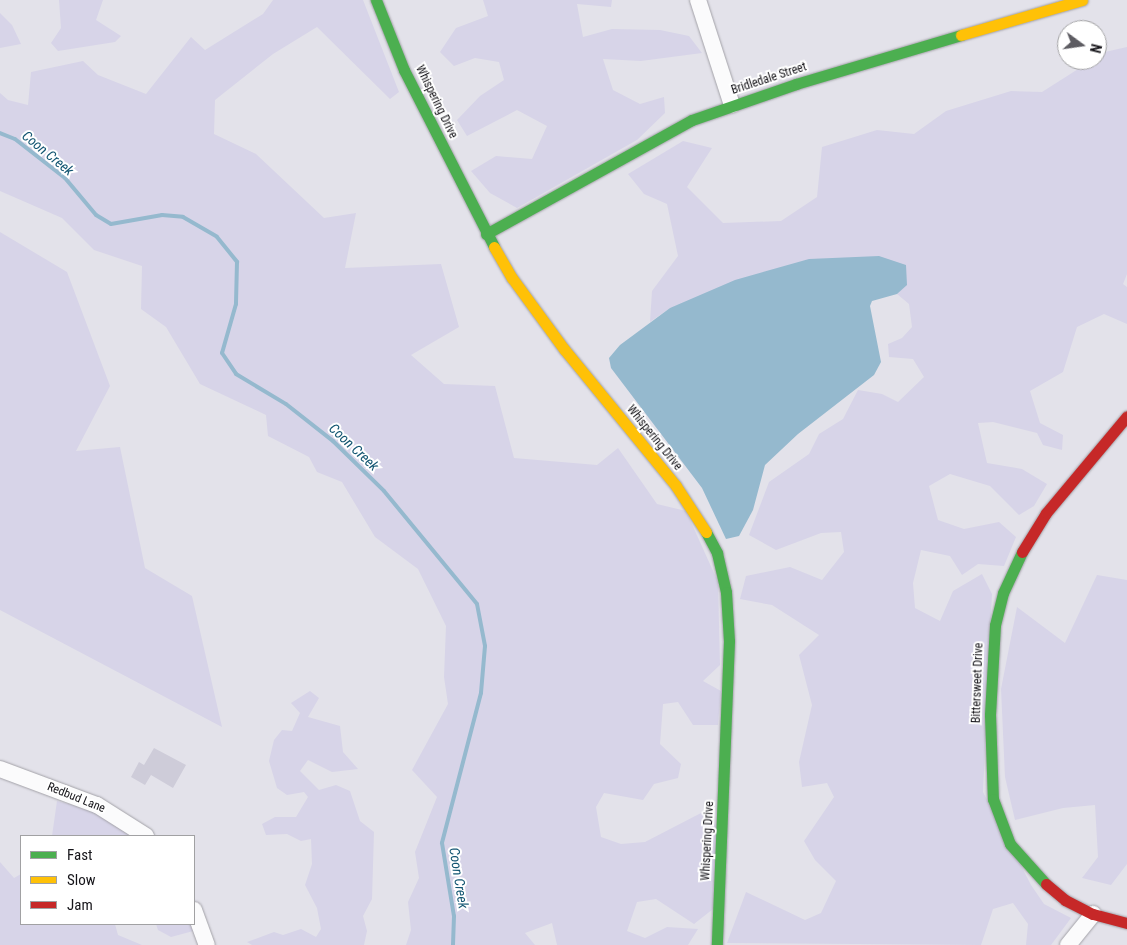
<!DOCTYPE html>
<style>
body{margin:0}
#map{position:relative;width:1127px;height:945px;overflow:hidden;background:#e3e2ea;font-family:"Roboto Condensed",sans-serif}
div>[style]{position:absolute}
.green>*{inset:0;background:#d7d4e8}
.water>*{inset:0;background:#95b9ce}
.stream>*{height:4px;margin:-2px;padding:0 2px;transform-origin:2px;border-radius:2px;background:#95b9ce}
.building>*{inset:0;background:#ceccd9}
.roads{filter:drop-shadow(0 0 1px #a3a2a8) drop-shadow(0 0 1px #a3a2a8)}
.street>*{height:16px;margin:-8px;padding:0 8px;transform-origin:8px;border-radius:8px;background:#fbfbfc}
.fast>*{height:11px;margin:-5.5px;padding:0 5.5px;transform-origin:5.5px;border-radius:5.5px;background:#4caf50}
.slow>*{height:11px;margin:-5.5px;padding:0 5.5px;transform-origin:5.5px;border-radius:5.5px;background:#ffc107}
.jam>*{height:11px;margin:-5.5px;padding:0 5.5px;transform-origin:5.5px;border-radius:5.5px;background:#c62828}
span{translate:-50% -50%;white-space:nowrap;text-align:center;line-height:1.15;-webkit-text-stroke:4px #fff;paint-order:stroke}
.street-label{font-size:12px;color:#151419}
.water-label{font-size:14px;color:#125571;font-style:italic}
.legend{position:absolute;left:20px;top:835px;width:175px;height:90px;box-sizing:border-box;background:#fff;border:1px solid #a1a1a3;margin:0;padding:6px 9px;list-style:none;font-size:15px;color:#151419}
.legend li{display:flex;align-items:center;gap:10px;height:25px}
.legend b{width:25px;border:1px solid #a1a1a3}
.north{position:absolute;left:1057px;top:20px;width:50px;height:50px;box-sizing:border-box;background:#fff;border:1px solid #a1a1a3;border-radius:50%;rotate:104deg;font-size:14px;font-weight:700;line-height:20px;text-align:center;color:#151419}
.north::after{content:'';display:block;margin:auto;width:18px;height:22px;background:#5d5c62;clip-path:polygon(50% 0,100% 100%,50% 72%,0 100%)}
</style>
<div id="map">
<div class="green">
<div style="clip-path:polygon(59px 0,103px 0,96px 20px,121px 36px,115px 42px,58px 51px,51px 43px,61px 28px)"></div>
<div style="clip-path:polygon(273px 0,363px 0,399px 92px,390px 99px,317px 27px,273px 54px,215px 100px,214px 134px,256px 154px,324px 218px,356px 213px,345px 268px,441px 264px,459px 327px,411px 355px,444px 384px,495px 386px,514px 458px,597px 465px,618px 448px,657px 504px,686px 511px,718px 582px,720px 665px,703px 681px,721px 691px,718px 725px,693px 725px,678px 702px,663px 704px,660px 744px,681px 764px,678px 778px,654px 784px,643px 800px,604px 793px,596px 807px,601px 837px,621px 844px,645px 842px,701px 813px,716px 826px,713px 909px,694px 924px,656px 899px,637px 902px,627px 931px,645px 938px,667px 927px,698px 929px,688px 945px,557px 945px,552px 923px,525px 933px,535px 945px,406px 945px,411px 930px,408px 902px,419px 878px,415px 852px,437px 797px,412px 770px,448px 704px,444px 677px,446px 626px,418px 569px,375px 537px,342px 482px,317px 472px,309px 457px,268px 436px,266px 415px,200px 384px,166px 327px,141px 309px,142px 266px,94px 250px,62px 218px,0 191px,0 93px,8px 100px,28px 105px,31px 72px,83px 61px,98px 75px,146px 94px,191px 37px,205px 50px,263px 14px)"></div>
<div style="clip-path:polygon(483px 0,612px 0,611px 7px,577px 4px,583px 37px,612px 29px,660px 30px,689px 36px,702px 53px,641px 61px,603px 59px,613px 90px,640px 104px,664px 97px,665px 113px,637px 140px,517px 208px,490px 193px,471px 171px,496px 156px,532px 159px,547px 126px,517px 110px,467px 136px,457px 120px,480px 96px,504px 80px,499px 62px,475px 58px,454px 66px,440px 52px,456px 28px,488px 16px)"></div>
<div style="clip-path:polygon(0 13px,12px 25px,21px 44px,0 48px)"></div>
<div style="clip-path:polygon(1127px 47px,1127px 274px,1123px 284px,1127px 287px,1127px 324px,1104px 314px,1077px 327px,1063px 372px,1030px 391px,1040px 423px,1063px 435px,1062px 450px,1043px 445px,1037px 433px,993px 422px,978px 423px,987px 463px,1022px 469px,1047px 484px,1034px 506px,1019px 515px,990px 486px,950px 474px,929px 486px,938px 520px,964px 529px,999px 522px,1016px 537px,1004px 566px,978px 564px,962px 575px,950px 556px,921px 550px,913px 583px,915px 608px,940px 621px,953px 591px,982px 574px,992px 594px,983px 792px,1031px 885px,1044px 904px,1071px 918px,1051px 945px,1026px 945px,1028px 924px,1013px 903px,993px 909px,981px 945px,727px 943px,746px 892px,805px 920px,821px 913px,836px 881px,815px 860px,804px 841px,834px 797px,827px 783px,802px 787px,799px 762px,812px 705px,799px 655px,819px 635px,772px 605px,740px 599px,746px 576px,790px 567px,822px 580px,844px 552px,841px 532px,821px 533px,776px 550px,749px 535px,769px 482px,809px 454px,819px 434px,843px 419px,858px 390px,882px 394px,898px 402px,924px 377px,913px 359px,889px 357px,888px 344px,902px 338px,912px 327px,909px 304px,897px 294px,907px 284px,670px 308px,650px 322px,652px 291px,678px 256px,667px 204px,644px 194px,628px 174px,683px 141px,712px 148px,687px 187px,723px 223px,781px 221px,817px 197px,822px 147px,877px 130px,914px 134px,946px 111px,1011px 91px,1042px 92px,1105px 52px)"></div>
<div style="clip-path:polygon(0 232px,67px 272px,110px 386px,76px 451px,120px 447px,145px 568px,192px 596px,222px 727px,0 610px)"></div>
<div style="clip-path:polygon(1097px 575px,1127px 580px,1127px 864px,1111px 885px,1082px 878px,1098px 857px,1095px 805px,1063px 808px,1015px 820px,1005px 777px,1001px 689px,1017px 607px,1065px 643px)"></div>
<div style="clip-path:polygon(310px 691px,319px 698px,308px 717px,340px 726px,343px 752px,358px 769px,332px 772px,308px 760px,300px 771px,319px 790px,336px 785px,350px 791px,360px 821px,374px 832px,372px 899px,363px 916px,367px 931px,364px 945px,252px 945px,247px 942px,274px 932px,283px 935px,301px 929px,316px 937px,321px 929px,317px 908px,305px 885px,312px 864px,311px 839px,301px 841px,287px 834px,266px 835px,262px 824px,275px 817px,296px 817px,308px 797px,304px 792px,287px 795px,277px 788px,269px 761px,274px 740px,282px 730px,292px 731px,300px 713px,291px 703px)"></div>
<div style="clip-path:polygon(57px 801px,99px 812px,137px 836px,52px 836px)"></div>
<div style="clip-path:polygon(0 862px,14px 878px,21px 874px,21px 924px,115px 924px,118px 935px,142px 945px,0 945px)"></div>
<div style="clip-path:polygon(156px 924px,193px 924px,197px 930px,171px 937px,158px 930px)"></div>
</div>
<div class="water">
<div style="clip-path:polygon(879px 256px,906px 265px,907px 285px,897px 294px,872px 301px,870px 306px,881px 362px,874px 375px,798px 434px,765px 465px,753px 510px,739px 536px,726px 539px,702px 488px,611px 368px,609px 358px,620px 345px,670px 308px,735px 280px,809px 259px)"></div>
</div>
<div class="stream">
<div style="left:0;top:133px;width:16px;rotate:22deg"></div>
<div style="left:15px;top:139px;width:63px;rotate:38deg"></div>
<div style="left:65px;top:178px;width:48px;rotate:50deg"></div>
<div style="left:96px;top:215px;width:17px;rotate:31deg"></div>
<div style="left:111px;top:224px;width:52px;rotate:-10deg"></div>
<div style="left:162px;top:215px;width:21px;rotate:5deg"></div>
<div style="left:183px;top:217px;width:39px;rotate:30deg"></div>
<div style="left:217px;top:237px;width:32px;rotate:51deg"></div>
<div style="left:237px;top:262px;width:42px;rotate:91.4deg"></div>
<div style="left:236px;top:304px;width:51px;rotate:105.9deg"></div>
<div style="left:222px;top:353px;width:25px;rotate:56deg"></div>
<div style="left:236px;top:374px;width:58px;rotate:31deg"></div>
<div style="left:286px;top:404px;width:60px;rotate:38.2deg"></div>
<div style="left:333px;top:441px;width:71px;rotate:44.4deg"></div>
<div style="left:384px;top:491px;width:146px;rotate:50.5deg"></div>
<div style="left:477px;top:604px;width:43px;rotate:79.2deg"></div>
<div style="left:485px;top:646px;width:47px;rotate:94.9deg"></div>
<div style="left:481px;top:693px;width:155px;rotate:104.6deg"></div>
<div style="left:442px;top:843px;width:74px;rotate:80.7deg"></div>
<div style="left:454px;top:916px;width:29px;rotate:92deg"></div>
</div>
<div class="building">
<div style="clip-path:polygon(154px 748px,186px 765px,173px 788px,151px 775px,145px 785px,131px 777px,139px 762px,144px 765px)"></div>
</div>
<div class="roads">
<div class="street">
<div style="left:698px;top:0;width:110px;rotate:72.1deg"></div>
<div style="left:0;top:769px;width:103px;rotate:20.4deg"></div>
<div style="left:97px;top:805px;width:58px;rotate:32.3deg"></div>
<div style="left:194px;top:910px;width:37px;rotate:70deg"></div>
<div style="left:1068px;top:945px;width:40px;rotate:-51deg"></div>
</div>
<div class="fast">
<div style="left:376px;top:0;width:75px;rotate:68.2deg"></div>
<div style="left:404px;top:70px;width:199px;rotate:63deg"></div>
<div style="left:486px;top:234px;width:235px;rotate:-29deg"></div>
<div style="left:692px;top:120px;width:110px;rotate:-19.1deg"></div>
<div style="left:796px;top:84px;width:172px;rotate:-16.5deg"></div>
<div style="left:706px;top:532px;width:24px;rotate:62deg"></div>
<div style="left:717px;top:553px;width:40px;rotate:77deg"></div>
<div style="left:726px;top:592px;width:49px;rotate:86.5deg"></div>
<div style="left:729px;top:641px;width:304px;rotate:92.3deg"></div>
<div style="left:1022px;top:552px;width:45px;rotate:114.9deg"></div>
<div style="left:1003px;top:593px;width:33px;rotate:104deg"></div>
<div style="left:995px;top:625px;width:90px;rotate:93.2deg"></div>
<div style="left:990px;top:715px;width:84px;rotate:88deg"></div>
<div style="left:993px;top:799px;width:48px;rotate:69.3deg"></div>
<div style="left:1010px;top:844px;width:54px;rotate:48deg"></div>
</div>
<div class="slow">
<div style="left:961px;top:35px;width:126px;rotate:-16.1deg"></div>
<div style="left:494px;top:247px;width:36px;rotate:60deg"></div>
<div style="left:512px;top:278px;width:88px;rotate:53.8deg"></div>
<div style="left:564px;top:349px;width:177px;rotate:50.7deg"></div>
<div style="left:676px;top:486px;width:55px;rotate:56.9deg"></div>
</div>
<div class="jam">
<div style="left:1022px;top:552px;width:46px;rotate:-58.4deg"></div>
<div style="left:1046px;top:513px;width:126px;rotate:-50.1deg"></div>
<div style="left:1046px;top:884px;width:25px;rotate:40deg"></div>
<div style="left:1065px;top:900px;width:31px;rotate:27deg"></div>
<div style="left:1093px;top:914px;width:35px;rotate:15deg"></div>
</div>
</div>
<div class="street-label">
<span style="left:769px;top:79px;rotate:-18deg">Bridledale Street</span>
<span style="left:436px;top:102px;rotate:64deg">Whispering Drive</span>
<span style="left:654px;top:438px;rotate:51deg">Whispering Drive</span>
<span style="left:978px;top:683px;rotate:-88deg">Bittersweet Drive</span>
<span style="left:76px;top:798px;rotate:22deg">Redbud Lane</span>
<span style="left:708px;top:841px;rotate:-87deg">Whispering Drive</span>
</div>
<div class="water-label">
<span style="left:48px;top:153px;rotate:39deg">Coon Creek</span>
<span style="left:354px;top:447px;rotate:43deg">Coon Creek</span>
<span style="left:459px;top:878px;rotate:81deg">Coon Creek</span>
</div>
<ul class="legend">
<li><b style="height:6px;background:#4caf50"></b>Fast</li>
<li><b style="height:6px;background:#ffc107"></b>Slow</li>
<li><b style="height:6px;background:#c62828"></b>Jam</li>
</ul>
<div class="north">N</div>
</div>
